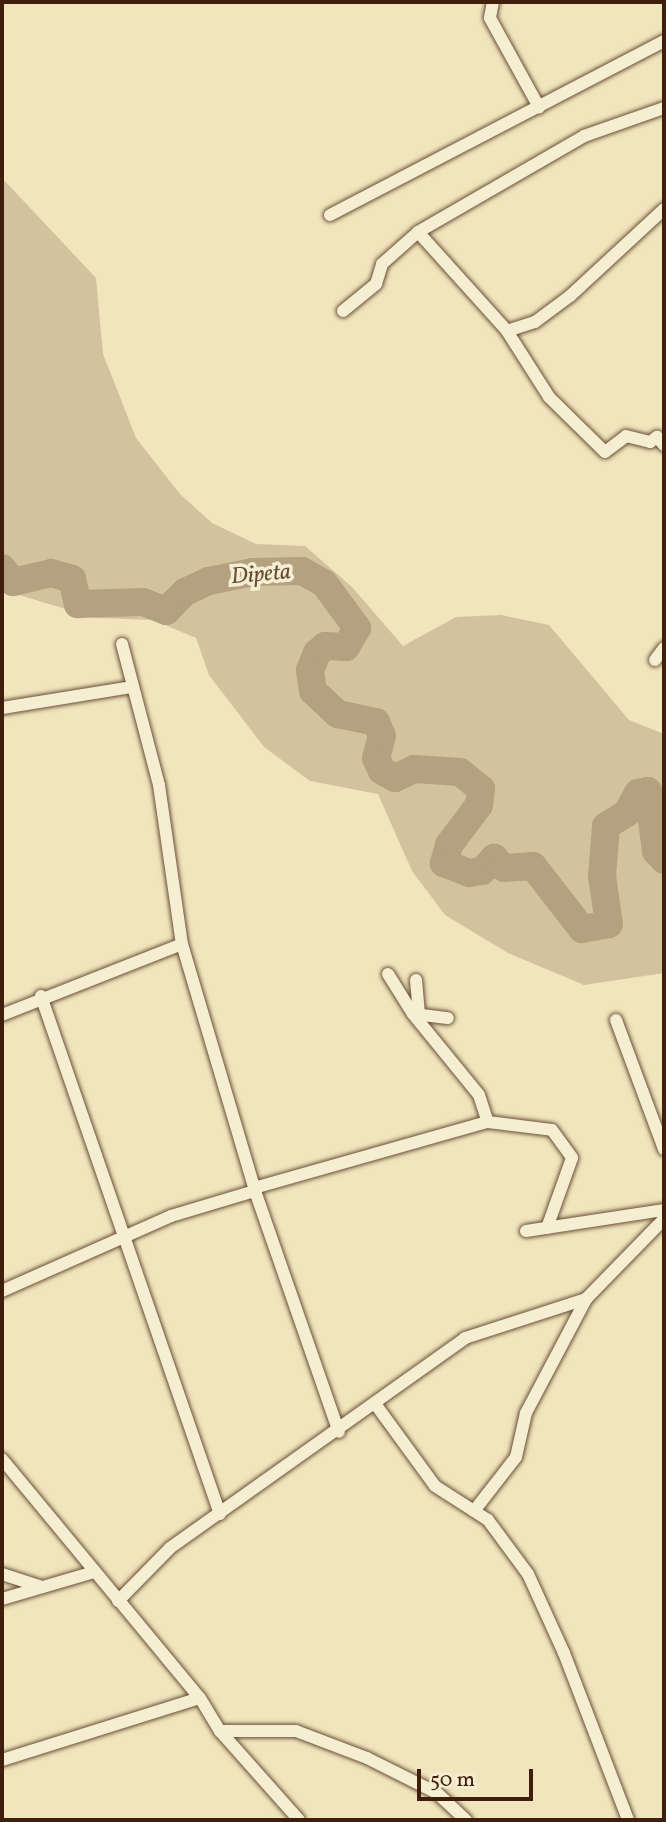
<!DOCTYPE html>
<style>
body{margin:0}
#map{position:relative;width:666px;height:1822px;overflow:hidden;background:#f0e5bc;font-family:Vollkorn,serif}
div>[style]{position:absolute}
.green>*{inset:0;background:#d2c39e}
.river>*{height:28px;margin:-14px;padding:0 14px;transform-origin:14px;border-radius:14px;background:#b4a180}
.roads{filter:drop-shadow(0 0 2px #6b5037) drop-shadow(0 0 2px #6b5037)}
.minor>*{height:12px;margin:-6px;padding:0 6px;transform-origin:6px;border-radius:6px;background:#f5eed3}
span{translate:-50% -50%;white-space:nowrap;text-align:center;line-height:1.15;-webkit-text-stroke:7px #f5eed3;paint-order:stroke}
.water-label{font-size:23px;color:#684c34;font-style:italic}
.frame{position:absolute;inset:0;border:4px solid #3f1e0b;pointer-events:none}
.scale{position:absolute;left:417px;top:1769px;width:116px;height:32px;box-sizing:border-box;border:4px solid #3f1e0b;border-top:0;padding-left:9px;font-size:21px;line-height:24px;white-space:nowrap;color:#3f1e0b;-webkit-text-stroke:5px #f5eed3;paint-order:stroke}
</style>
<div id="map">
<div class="green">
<div style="clip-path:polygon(2px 178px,96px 278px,103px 354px,136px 438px,180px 494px,212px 523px,256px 544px,305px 546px,352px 587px,403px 646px,456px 617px,501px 615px,549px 625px,629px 720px,664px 734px,664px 973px,584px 985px,508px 953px,445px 915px,412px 871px,378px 794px,310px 781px,264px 747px,209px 675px,196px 638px,153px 620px,96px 618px,2px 590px)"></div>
</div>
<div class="river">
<div style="left:2px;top:568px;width:18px;rotate:52deg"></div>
<div style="left:13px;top:582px;width:39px;rotate:-13deg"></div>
<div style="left:51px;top:573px;width:22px;rotate:16deg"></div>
<div style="left:72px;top:579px;width:26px;rotate:77deg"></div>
<div style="left:78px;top:604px;width:65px;rotate:-1.8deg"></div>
<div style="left:143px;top:602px;width:25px;rotate:21deg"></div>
<div style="left:166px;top:611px;width:27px;rotate:-45deg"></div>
<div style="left:185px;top:592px;width:26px;rotate:-25deg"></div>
<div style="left:209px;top:581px;width:45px;rotate:-11.6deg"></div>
<div style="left:253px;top:572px;width:49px;rotate:-1.2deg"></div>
<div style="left:302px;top:571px;width:25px;rotate:29deg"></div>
<div style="left:324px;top:583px;width:56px;rotate:53.7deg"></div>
<div style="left:357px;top:628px;width:22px;rotate:120deg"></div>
<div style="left:346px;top:647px;width:21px;rotate:-177deg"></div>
<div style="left:325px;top:646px;width:11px;rotate:139deg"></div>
<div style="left:317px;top:653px;width:18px;rotate:112deg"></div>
<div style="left:310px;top:670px;width:21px;rotate:82deg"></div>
<div style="left:313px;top:691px;width:34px;rotate:43deg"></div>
<div style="left:338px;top:714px;width:39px;rotate:12deg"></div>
<div style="left:376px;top:722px;width:15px;rotate:67deg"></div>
<div style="left:382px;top:736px;width:23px;rotate:105deg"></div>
<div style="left:376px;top:758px;width:14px;rotate:65deg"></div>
<div style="left:382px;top:771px;width:15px;rotate:28deg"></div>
<div style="left:395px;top:778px;width:21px;rotate:-25deg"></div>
<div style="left:414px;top:769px;width:46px;rotate:3.7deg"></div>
<div style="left:460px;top:772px;width:27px;rotate:39deg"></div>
<div style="left:481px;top:789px;width:16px;rotate:97deg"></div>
<div style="left:479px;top:805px;width:50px;rotate:126.9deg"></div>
<div style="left:449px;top:845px;width:19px;rotate:106deg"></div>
<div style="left:444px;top:863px;width:27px;rotate:22deg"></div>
<div style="left:469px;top:873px;width:13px;rotate:-9deg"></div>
<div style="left:482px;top:871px;width:18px;rotate:-47deg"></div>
<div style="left:494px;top:858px;width:14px;rotate:45deg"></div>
<div style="left:504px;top:868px;width:29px;rotate:-4deg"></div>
<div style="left:533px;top:866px;width:80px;rotate:52.1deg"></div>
<div style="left:582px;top:929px;width:27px;rotate:-10deg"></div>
<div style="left:609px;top:924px;width:49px;rotate:-98.3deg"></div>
<div style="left:602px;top:876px;width:50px;rotate:-85.4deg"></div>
<div style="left:606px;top:826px;width:25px;rotate:-32deg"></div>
<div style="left:627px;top:813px;width:23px;rotate:-61deg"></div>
<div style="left:638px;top:793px;width:10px;rotate:-11deg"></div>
<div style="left:648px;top:791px;width:61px;rotate:82.4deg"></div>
<div style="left:656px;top:851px;width:12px;rotate:48deg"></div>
</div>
<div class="roads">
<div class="minor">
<div style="left:493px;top:2px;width:16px;rotate:101deg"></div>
<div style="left:490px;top:18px;width:102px;rotate:61.2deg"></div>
<div style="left:330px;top:215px;width:377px;rotate:-27.5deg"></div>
<div style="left:418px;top:232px;width:192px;rotate:-30deg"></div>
<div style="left:584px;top:136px;width:85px;rotate:-19.3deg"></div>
<div style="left:343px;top:311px;width:43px;rotate:-39.3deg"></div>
<div style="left:376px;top:284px;width:21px;rotate:-73deg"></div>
<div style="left:382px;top:264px;width:48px;rotate:-41.6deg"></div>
<div style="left:418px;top:232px;width:133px;rotate:48deg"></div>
<div style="left:507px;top:331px;width:78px;rotate:57.5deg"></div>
<div style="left:549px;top:397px;width:78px;rotate:44.5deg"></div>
<div style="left:605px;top:452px;width:26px;rotate:-37deg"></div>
<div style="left:626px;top:436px;width:25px;rotate:14deg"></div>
<div style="left:650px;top:442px;width:9px;rotate:-36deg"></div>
<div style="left:657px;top:437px;width:11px;rotate:49deg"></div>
<div style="left:507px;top:331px;width:29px;rotate:-18deg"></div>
<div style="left:535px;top:322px;width:44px;rotate:-36.6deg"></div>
<div style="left:570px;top:296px;width:128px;rotate:-42.8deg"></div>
<div style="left:122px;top:644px;width:146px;rotate:75.3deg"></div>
<div style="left:159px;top:785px;width:161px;rotate:81.8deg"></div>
<div style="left:182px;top:944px;width:258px;rotate:73.5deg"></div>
<div style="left:255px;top:1191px;width:255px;rotate:70.8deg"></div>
<div style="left:655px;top:660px;width:15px;rotate:-53deg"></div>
<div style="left:2px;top:708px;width:131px;rotate:-9.2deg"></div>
<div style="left:388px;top:974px;width:47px;rotate:58deg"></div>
<div style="left:413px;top:1014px;width:104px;rotate:50.8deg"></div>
<div style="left:479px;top:1095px;width:28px;rotate:72deg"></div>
<div style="left:416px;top:980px;width:34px;rotate:85deg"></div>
<div style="left:41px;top:996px;width:548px;rotate:70.94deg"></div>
<div style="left:414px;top:1014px;width:34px;rotate:7deg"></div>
<div style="left:2px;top:1015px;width:193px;rotate:-21.5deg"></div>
<div style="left:616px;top:1020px;width:138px;rotate:69.6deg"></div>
<div style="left:254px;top:1188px;width:243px;rotate:-15.8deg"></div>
<div style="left:488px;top:1122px;width:64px;rotate:7.1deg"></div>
<div style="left:552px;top:1130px;width:34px;rotate:54deg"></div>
<div style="left:572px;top:1158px;width:74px;rotate:109.7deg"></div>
<div style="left:526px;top:1231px;width:140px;rotate:-8.7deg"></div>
<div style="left:2px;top:1291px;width:185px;rotate:-23.9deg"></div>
<div style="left:171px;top:1216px;width:88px;rotate:-16.6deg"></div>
<div style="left:376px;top:1405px;width:100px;rotate:53.9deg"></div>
<div style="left:435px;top:1486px;width:63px;rotate:32.7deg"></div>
<div style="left:488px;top:1520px;width:67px;rotate:53.5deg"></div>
<div style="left:528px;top:1574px;width:87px;rotate:65.5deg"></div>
<div style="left:564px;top:1653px;width:179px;rotate:69deg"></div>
<div style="left:2px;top:1459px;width:310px;rotate:50.4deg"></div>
<div style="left:200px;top:1698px;width:39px;rotate:59deg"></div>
<div style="left:220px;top:1731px;width:119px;rotate:48.4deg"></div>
<div style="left:474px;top:1511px;width:68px;rotate:-52.1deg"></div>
<div style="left:516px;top:1457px;width:45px;rotate:-77.2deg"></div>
<div style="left:526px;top:1413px;width:129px;rotate:-62.2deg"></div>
<div style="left:2px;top:1574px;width:42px;rotate:18deg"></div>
<div style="left:2px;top:1599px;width:96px;rotate:-16.4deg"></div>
<div style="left:118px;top:1601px;width:74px;rotate:-45.5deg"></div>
<div style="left:170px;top:1548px;width:362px;rotate:-35.4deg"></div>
<div style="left:465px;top:1338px;width:127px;rotate:-17.9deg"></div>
<div style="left:586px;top:1299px;width:112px;rotate:-45.7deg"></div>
<div style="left:220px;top:1731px;width:76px"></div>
<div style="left:296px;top:1731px;width:76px;rotate:20.8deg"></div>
<div style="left:367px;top:1758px;width:78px;rotate:26.6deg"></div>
<div style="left:437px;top:1793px;width:40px;rotate:43deg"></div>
<div style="left:2px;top:1760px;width:207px;rotate:-17.4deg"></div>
</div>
</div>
<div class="water-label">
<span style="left:261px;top:575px;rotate:-5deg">Dipeta</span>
</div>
<div class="frame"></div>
<div class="scale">50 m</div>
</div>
